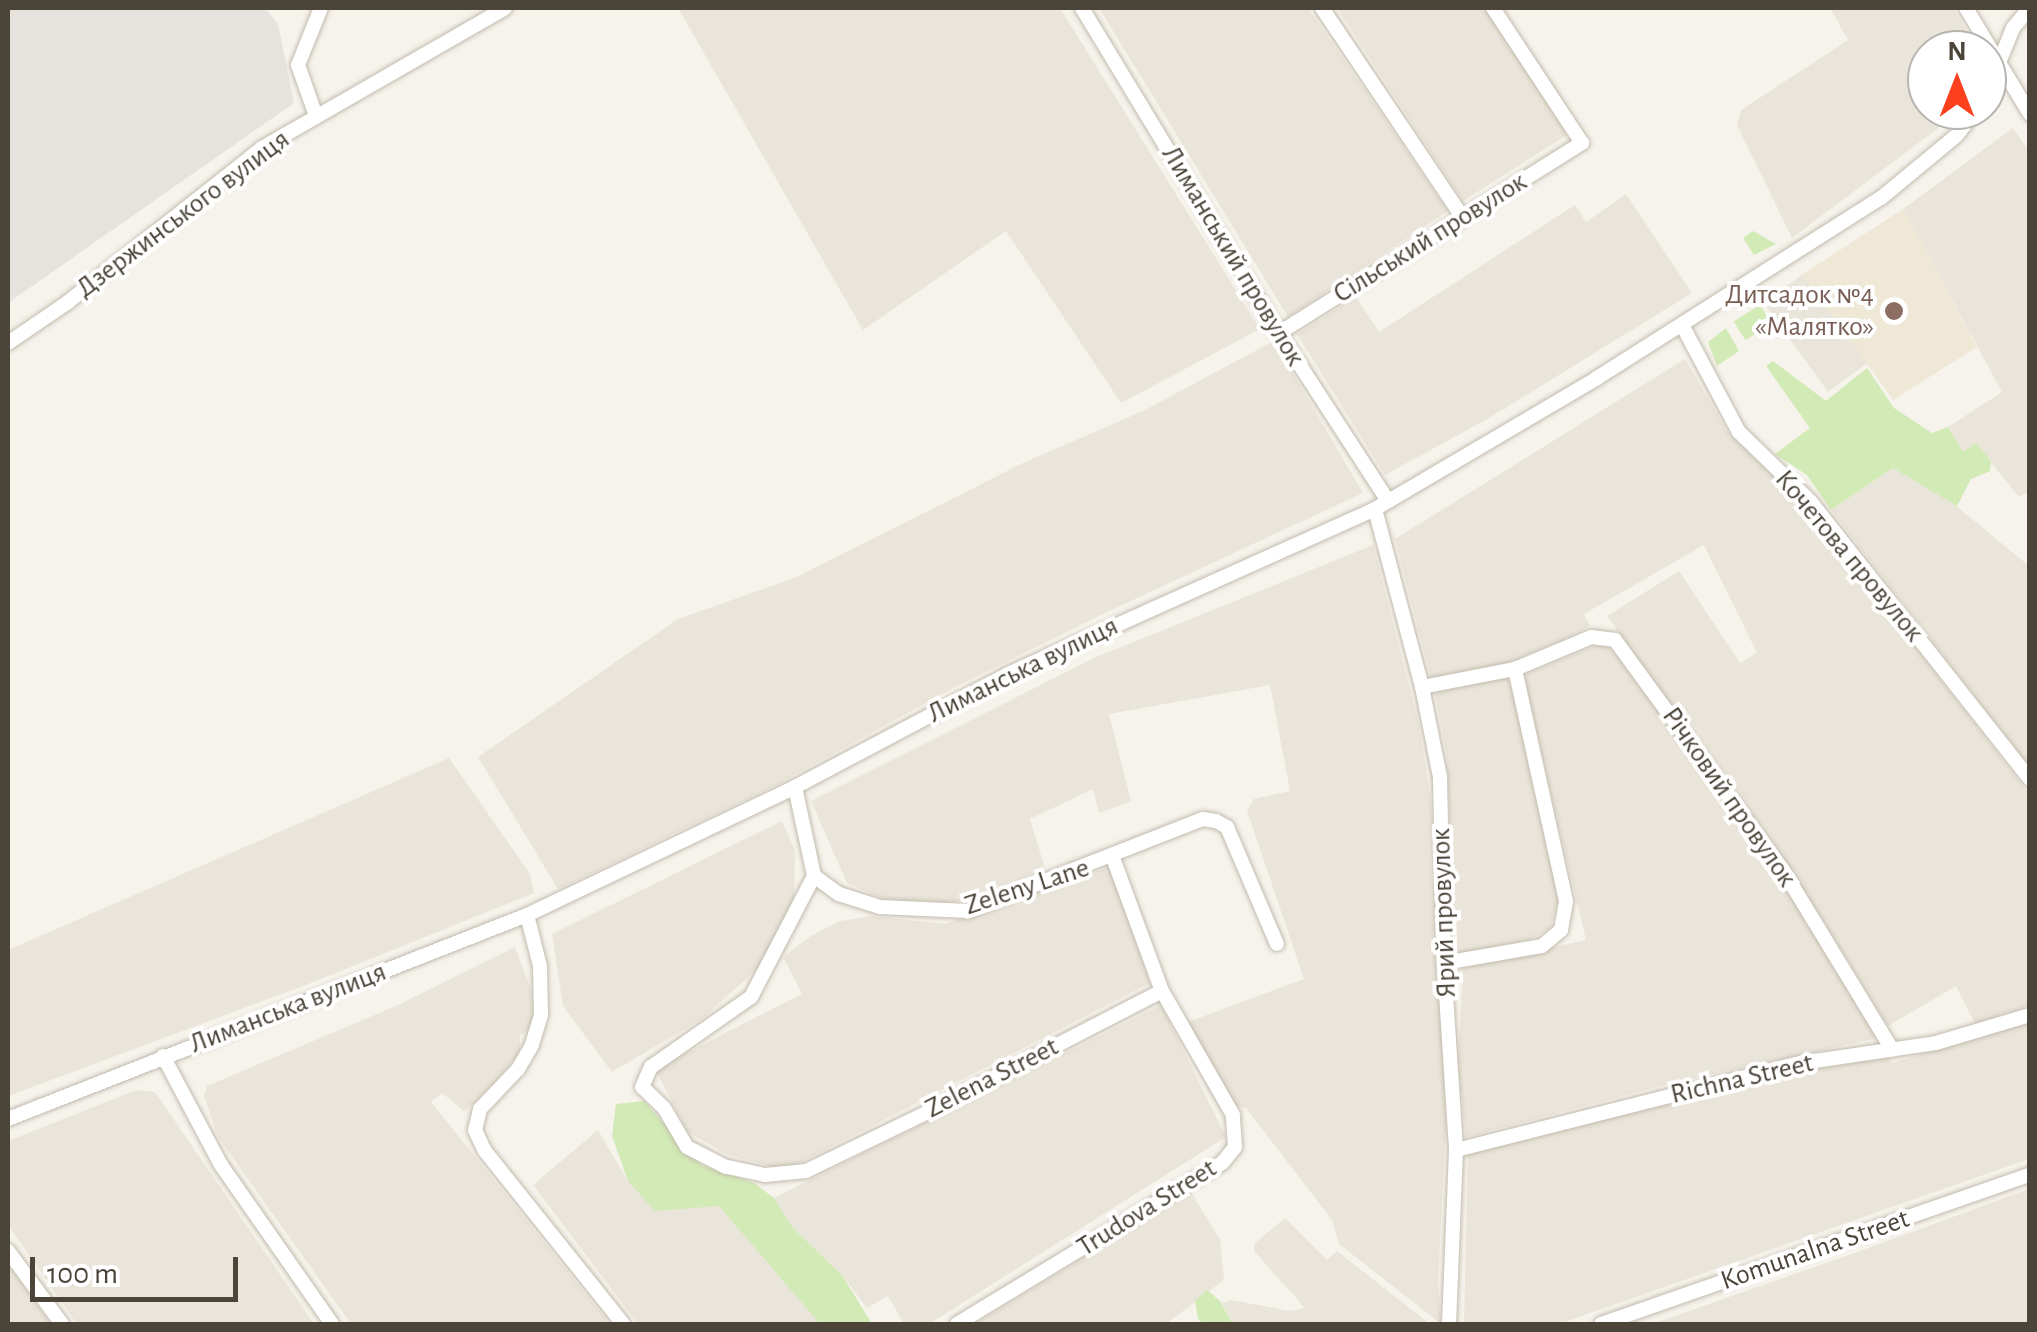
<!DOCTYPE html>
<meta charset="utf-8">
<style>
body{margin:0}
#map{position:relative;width:2037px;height:1332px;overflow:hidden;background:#f6f3ec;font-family:"Alegreya Sans",sans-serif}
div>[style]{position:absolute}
.residential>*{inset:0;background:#eae5da;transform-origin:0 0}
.industrial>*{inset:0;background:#e6e2dd}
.education>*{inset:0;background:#efe8d6}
.green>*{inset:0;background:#d2eab5;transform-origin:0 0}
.roads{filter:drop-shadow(0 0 2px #c2bbae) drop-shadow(0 0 2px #c2bbae)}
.minor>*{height:14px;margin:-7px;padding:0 7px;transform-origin:7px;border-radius:7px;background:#fff}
.dots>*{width:28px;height:28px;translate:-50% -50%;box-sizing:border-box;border:5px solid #fff;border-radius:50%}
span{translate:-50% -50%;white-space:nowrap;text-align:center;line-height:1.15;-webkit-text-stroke:8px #fff;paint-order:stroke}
.street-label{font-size:28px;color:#4b4439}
.education-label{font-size:28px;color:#785e54}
.right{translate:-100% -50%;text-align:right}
.frame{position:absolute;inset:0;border:10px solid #4b4439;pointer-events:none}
.north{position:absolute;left:1907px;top:30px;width:100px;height:100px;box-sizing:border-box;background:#fff;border:2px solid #b7b4b0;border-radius:50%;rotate:0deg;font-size:28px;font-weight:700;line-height:40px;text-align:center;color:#4b4439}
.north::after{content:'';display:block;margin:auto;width:35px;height:45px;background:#fc3f1d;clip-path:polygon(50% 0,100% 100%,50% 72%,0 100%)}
.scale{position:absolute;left:30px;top:1257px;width:208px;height:45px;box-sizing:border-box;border:5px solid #4b4439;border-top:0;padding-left:12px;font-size:30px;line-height:35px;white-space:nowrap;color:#4b4439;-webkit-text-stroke:8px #fff;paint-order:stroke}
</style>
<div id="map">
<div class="residential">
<div style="clip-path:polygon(678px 8px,1060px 8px,1260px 329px,1121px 403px,1006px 231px,863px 330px)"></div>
<div style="clip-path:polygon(1099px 8px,1308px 8px,1448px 211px,1288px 317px)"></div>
<div style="clip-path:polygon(1337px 8px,1486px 8px,1567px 135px,1463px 201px)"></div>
<div style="clip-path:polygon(1830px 8px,1953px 8px,1978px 50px,1927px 50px,1927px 110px,1946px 110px,1953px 117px,1792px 238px,1737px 125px,1741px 110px,1848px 40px)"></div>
<div style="clip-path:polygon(2013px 128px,2029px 151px,2030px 491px,2019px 497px,1976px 444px,1963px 453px,1948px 427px,2002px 392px,1903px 209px)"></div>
<div style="clip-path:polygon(1626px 194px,1692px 293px,1489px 418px,1385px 475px,1297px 334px,1356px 297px,1379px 332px,1575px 205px,1586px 222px)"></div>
<div style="left:1803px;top:274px;width:110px;height:49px;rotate:54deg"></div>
<div style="clip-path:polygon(1274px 341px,1363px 493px,1101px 615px,957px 686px,776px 785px,558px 889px,478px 757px,678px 619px,797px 577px,1023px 463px,1143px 411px)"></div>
<div style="clip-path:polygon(1685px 359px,1731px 437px,1735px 435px,1811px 512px,2029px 794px,2029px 1005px,1975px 1024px,1956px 986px,1888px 1026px,1808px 896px,1607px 616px,1679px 571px,1740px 663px,1757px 653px,1704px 545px,1584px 614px,1590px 625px,1563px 640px,1507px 663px,1431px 678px,1395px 539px)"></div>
<div style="clip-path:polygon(1893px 468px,1943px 495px,2029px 566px,2029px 766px,1831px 510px)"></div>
<div style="clip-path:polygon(1373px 545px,1419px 725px,1431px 802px,1446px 1124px,1438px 1282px,1441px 1324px,1339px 1244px,1332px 1220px,1246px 1108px,1236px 1106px,1188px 1022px,1304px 979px,1247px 811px,1254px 799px,1290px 791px,1270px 685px,1109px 714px,1131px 801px,1099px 813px,1093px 789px,1030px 819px,1046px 872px,966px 900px,929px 905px,882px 898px,847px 883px,811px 801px,1094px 658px)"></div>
<div style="clip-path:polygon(1597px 645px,1612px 649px,1777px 875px,1878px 1038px,1680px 1081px,1466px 1137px,1458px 1060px,1463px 968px,1586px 940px,1525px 683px,1527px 674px)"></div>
<div style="clip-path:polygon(1506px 677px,1513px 686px,1559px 899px,1550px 928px,1531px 939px,1455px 954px,1447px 757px,1435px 693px)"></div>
<div style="clip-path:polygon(449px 758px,530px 874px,534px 893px,306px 985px,8px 1096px,8px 950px)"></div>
<div style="clip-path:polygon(782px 821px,795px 851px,794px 905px,756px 970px,702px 1019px,612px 1072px,563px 1006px,552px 934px)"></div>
<div style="clip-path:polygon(1109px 867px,1150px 983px,794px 1166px,777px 1168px,726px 1154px,688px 1132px,655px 1069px,802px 994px,783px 957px,811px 936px,840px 921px,872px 916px,945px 924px)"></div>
<div style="clip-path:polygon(515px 947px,531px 989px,534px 1026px,520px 1035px,520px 1052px,483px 1097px,464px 1111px,442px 1093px,431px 1102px,610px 1324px,351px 1324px,218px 1137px,204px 1096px,207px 1086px,396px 1006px)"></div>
<div style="clip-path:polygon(1161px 1005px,1226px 1137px,929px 1324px,904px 1324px,888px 1296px,867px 1308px,842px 1275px,789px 1224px,774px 1198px)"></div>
<div style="clip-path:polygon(2029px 1022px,2029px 1159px,1559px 1324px,1464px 1324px,1468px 1155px,1736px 1085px,1889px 1056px,1892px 1063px)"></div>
<div style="clip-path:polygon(136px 1090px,155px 1092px,314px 1324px,77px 1324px,8px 1225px,8px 1141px)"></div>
<div style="clip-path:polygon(598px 1130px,628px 1181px,719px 1205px,797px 1290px,820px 1324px,638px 1324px,533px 1185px)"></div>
<div style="clip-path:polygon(2029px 1189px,2029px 1324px,1652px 1324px,1860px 1251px)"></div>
<div style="clip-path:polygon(1191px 1192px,1220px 1240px,1224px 1280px,1166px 1324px,975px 1324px)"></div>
<div style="clip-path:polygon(1285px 1218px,1327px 1260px,1337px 1251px,1430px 1324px,1233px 1324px,1222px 1303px,1231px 1300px,1291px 1311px,1305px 1308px,1254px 1251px,1255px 1243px)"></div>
<div style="clip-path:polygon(8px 1263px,34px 1301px,51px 1324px,8px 1324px)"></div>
</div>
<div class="industrial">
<div style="clip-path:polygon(8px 8px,265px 8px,278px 24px,294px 103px,8px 303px)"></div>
</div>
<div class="education">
<div style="clip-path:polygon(1903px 209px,1977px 347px,1893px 400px,1803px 274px)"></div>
</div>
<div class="green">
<div style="clip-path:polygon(1753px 231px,1776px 244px,1754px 255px,1743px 238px)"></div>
<div style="left:1760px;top:305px;width:22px;height:31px;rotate:58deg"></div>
<div style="clip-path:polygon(1726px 328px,1739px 351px,1717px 366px,1708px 342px)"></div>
<div style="clip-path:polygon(1773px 361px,1826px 401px,1867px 368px,1894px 408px,1932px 433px,1948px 427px,1963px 452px,1976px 443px,1991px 461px,1990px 471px,1971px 479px,1957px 506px,1893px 468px,1831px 510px,1807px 475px,1775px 454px,1810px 428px,1766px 366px)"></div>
<div style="clip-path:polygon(644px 1101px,701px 1165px,754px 1183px,774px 1198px,792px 1227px,842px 1275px,872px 1324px,820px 1324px,719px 1206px,655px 1211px,628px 1181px,612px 1136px,616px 1104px)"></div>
<div style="clip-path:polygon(1207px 1290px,1220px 1301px,1233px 1324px,1204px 1324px,1198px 1319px,1195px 1301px)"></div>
</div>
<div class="roads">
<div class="minor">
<div style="left:1082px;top:8px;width:380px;rotate:58.8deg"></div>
<div style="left:1279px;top:333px;width:200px;rotate:57deg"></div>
<div style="left:1322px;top:8px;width:253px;rotate:56.1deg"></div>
<div style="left:1966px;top:8px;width:124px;rotate:58.9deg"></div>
<div style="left:1987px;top:92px;width:69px;rotate:-67.9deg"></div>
<div style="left:2013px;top:28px;width:26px;rotate:-50deg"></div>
<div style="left:316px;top:116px;width:54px;rotate:-109.4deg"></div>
<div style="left:298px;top:65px;width:61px;rotate:-68deg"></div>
<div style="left:1682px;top:325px;width:121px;rotate:62deg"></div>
<div style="left:1739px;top:432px;width:100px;rotate:44.2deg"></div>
<div style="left:1811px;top:502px;width:353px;rotate:51.7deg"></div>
<div style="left:1279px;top:333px;width:358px;rotate:-32.1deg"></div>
<div style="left:1582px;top:143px;width:162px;rotate:-123.4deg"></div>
<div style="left:8px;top:343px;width:73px;rotate:-34.3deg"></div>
<div style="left:68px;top:302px;width:248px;rotate:-38.4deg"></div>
<div style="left:262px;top:148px;width:280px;rotate:-29.9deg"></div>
<div style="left:1375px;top:509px;width:184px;rotate:75.2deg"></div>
<div style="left:1422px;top:687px;width:92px;rotate:78.7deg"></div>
<div style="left:1440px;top:777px;width:186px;rotate:88.8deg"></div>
<div style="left:1444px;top:963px;width:187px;rotate:86.3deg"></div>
<div style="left:1456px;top:1150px;width:174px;rotate:92.3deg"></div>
<div style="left:1422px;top:687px;width:95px;rotate:-11deg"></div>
<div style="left:1515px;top:669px;width:82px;rotate:-22.8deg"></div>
<div style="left:1591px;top:637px;width:24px;rotate:7deg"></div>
<div style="left:1615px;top:640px;width:285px;rotate:53.9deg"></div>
<div style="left:1783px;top:870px;width:210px;rotate:58.7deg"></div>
<div style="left:795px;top:787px;width:91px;rotate:77.9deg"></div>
<div style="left:1113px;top:858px;width:142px;rotate:69.8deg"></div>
<div style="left:1162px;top:991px;width:263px;rotate:152.7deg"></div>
<div style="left:928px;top:1112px;width:136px;rotate:154.2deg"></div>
<div style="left:806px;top:1171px;width:41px;rotate:174.4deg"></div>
<div style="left:765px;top:1175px;width:40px;rotate:-168deg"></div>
<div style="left:726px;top:1167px;width:44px;rotate:-152.9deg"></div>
<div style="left:687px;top:1147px;width:45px;rotate:-120.5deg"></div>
<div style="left:664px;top:1108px;width:30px;rotate:-136deg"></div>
<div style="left:642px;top:1087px;width:22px;rotate:-66deg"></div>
<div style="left:651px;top:1067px;width:122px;rotate:-35deg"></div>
<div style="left:751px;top:997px;width:136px;rotate:-62.5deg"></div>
<div style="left:814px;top:876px;width:31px;rotate:36deg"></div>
<div style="left:839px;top:894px;width:43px;rotate:17.6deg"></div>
<div style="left:880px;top:907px;width:88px;rotate:2.6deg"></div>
<div style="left:968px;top:911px;width:252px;rotate:-21.4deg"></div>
<div style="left:1203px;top:819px;width:13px;rotate:9deg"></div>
<div style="left:1216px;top:821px;width:13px;rotate:29deg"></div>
<div style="left:1227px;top:827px;width:127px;rotate:66.9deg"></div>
<div style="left:527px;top:915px;width:53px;rotate:75.7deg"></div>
<div style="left:540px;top:966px;width:49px;rotate:88.8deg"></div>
<div style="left:541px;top:1015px;width:31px;rotate:107deg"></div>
<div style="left:532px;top:1045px;width:28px;rotate:120deg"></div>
<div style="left:518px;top:1069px;width:55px;rotate:133.5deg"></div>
<div style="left:480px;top:1109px;width:22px;rotate:103deg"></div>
<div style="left:475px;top:1130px;width:23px;rotate:65deg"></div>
<div style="left:485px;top:1151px;width:221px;rotate:51.4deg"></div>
<div style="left:1444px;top:963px;width:99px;rotate:-9.8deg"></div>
<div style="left:1542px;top:946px;width:25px;rotate:-40deg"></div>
<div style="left:1561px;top:930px;width:29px;rotate:-80deg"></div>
<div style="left:1566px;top:901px;width:238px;rotate:-102.4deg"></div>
<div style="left:163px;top:1056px;width:123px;rotate:62deg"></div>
<div style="left:221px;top:1165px;width:194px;rotate:55.1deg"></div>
<div style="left:8px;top:1119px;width:558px;rotate:-21.46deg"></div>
<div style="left:527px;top:915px;width:297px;rotate:-25.5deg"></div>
<div style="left:795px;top:787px;width:241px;rotate:-27.9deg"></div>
<div style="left:1008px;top:674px;width:402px;rotate:-24.2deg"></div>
<div style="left:1375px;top:509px;width:258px;rotate:-30.5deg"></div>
<div style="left:1597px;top:378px;width:336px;rotate:-32.4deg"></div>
<div style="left:1881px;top:198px;width:97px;rotate:-39.6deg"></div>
<div style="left:1956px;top:136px;width:33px;rotate:-52deg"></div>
<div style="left:1456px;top:1150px;width:356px;rotate:-14.2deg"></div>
<div style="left:1801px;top:1063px;width:136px;rotate:-8.4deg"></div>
<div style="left:1936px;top:1043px;width:98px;rotate:-16.6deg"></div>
<div style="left:8px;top:1251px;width:91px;rotate:53.5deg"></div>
<div style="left:957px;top:1324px;width:311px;rotate:-31.3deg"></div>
<div style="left:1223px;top:1162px;width:19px;rotate:-51deg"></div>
<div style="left:1235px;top:1147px;width:32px;rotate:-94deg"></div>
<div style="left:1233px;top:1115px;width:143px;rotate:-119.8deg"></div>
<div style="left:1601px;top:1324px;width:454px;rotate:-19.2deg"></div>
</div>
</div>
<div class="dots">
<div style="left:1894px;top:311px;background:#8d6e63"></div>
</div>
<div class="street-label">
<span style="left:183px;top:214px;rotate:-37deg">Дзержинського вулиця</span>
<span style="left:1430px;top:238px;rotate:-32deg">Сільський провулок</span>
<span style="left:1233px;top:256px;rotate:59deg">Лиманський провулок</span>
<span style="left:1849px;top:556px;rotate:50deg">Кочетова провулок</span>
<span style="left:1023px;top:670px;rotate:-26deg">Лиманська вулиця</span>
<span style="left:1729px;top:797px;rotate:55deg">Річковий провулок</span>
<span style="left:1027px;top:887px;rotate:-18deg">Zeleny Lane</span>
<span style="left:1444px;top:913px;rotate:-92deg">Ярий провулок</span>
<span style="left:288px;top:1008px;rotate:-21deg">Лиманська вулиця</span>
<span style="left:992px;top:1078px;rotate:-27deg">Zelena Street</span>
<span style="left:1742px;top:1079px;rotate:-13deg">Richna Street</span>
<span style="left:1147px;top:1208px;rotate:-32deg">Trudova Street</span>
<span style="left:1815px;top:1250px;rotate:-19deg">Komunalna Street</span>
</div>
<div class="education-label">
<span class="right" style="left:1874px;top:311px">Дитсадок №4<br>«Малятко»</span>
</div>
<div class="frame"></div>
<div class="north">N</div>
<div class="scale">100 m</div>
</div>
